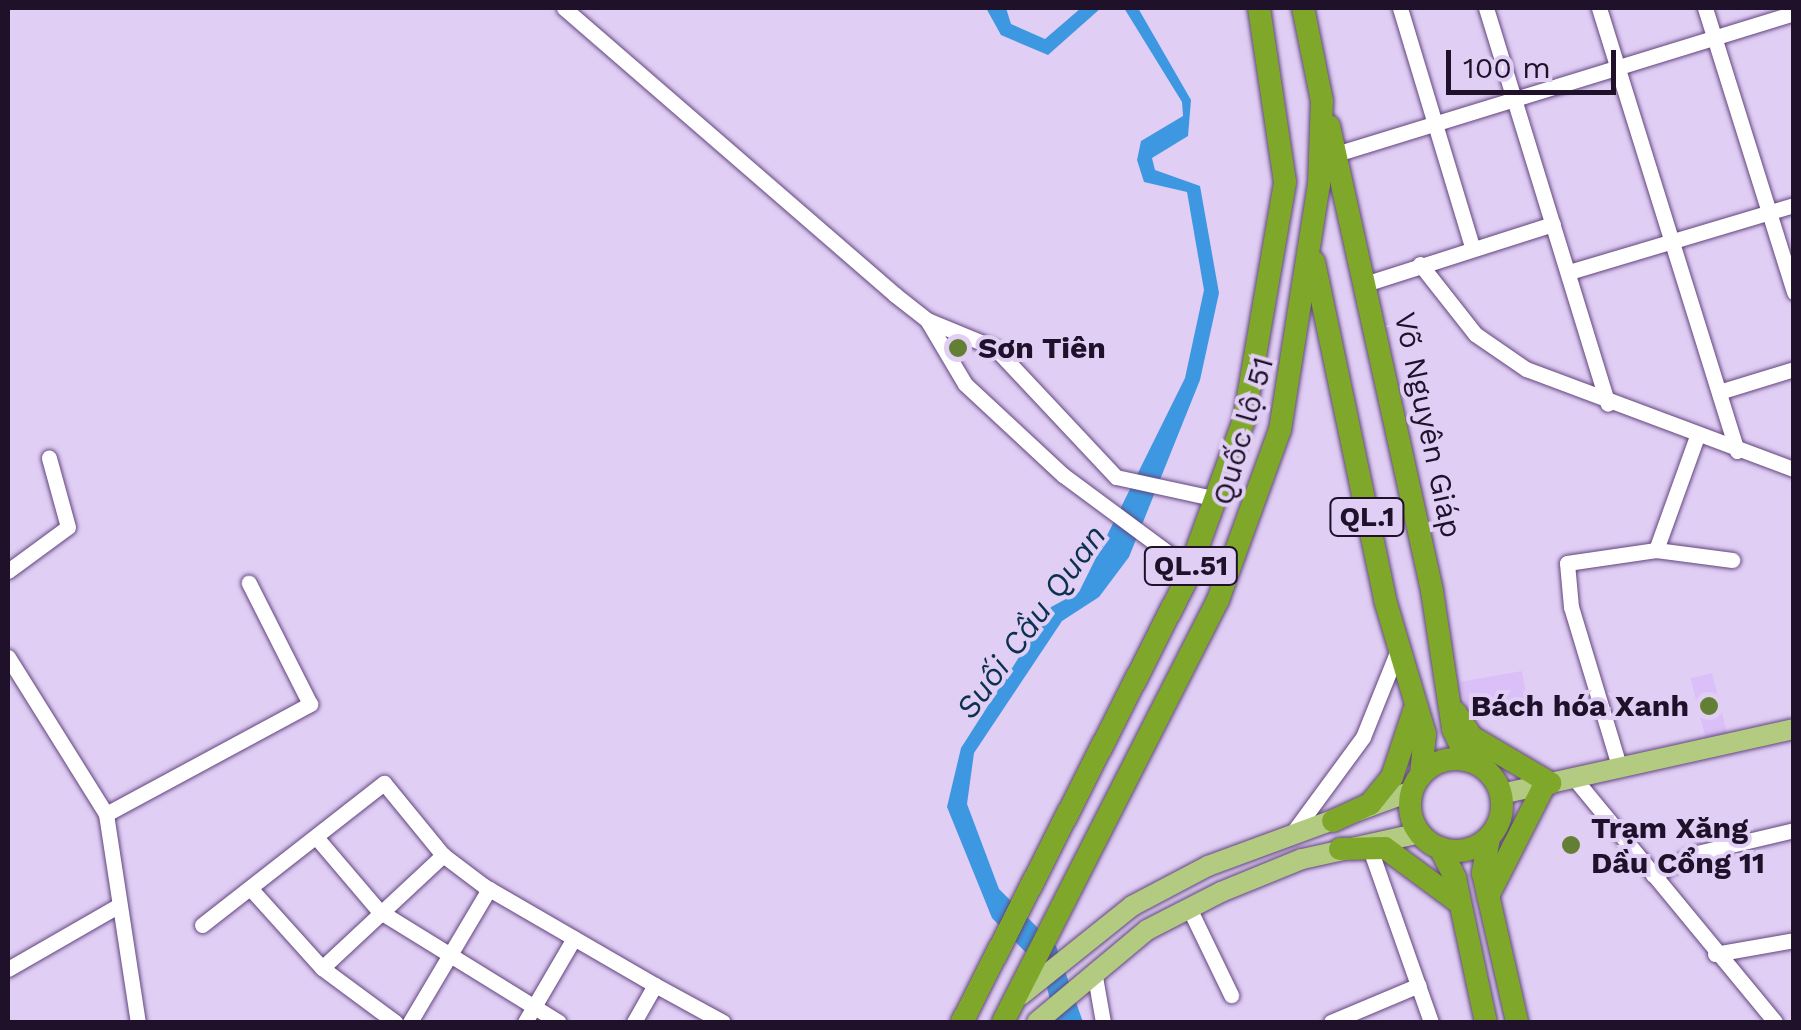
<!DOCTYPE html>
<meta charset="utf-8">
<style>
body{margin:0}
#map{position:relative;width:1801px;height:1030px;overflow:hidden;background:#e0cef5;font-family:"Work Sans",sans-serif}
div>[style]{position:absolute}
.built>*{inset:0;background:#dbbff9;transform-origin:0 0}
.water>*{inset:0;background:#3e98e1}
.roads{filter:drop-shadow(0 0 2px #62457e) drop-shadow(0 0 2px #62457e)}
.minor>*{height:15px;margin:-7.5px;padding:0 7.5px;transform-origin:7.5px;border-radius:7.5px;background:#fff}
.major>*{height:20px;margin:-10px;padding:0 10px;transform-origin:10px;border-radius:10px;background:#b2cb80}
.highway>*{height:22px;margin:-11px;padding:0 11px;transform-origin:11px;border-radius:11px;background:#7fa82b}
.highway>.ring{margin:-11px;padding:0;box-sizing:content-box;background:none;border:22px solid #7fa82b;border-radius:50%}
.dots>*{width:28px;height:28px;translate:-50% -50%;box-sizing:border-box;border:5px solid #e0cef5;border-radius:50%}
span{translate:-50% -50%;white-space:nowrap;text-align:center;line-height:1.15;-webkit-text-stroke:8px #e0cef5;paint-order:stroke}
.shield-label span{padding:2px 8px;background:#e0cef5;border:2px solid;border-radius:8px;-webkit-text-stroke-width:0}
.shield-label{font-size:28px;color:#1e1129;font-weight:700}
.poi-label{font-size:30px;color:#1e1129;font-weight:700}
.left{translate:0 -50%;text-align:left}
.right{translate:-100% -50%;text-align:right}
.street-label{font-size:30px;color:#1e1129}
.water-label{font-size:32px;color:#0c314e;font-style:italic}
.frame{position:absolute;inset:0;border:10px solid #1e1129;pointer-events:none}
.scale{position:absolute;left:1446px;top:50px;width:170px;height:45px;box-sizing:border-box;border:5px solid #1e1129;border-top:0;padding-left:12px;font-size:30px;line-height:35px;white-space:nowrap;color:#1e1129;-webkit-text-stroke:8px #e0cef5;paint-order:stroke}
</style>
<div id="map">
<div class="built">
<div style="left:1522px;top:671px;width:29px;height:62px;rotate:80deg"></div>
<div style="left:1712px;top:673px;width:66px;height:22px;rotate:76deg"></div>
</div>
<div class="water">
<div style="clip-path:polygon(1006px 8px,1011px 24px,1045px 39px,1081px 8px,1101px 8px,1048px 55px,1001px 35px,986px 8px)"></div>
<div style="clip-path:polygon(1124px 8px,1138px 8px,1191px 100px,1188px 136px,1152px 158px,1155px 170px,1200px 186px,1219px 293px,1200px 380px,1129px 557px,1099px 597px,1062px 621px,974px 753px,967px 804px,999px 889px,1056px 946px,1083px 1022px,1056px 1022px,1042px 969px,992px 918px,947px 807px,961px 748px,1051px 607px,1079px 592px,1185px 378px,1204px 290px,1187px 192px,1144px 182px,1137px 160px,1141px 141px,1183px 116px,1182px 102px)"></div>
</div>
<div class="roads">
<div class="minor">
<div style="left:564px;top:8px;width:437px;rotate:40.9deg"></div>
<div style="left:894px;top:294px;width:42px;rotate:38.2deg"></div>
<div style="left:927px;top:320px;width:74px;rotate:22.4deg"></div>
<div style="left:995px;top:348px;width:177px;rotate:46.8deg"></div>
<div style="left:1116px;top:477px;width:103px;rotate:12.3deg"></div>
<div style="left:1400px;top:8px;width:250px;rotate:73.2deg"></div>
<div style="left:1486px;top:8px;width:414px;rotate:72.9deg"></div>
<div style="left:1599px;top:8px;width:464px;rotate:72.7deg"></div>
<div style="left:1705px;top:8px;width:298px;rotate:72.6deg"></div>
<div style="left:1336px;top:154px;width:479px;rotate:-17.1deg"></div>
<div style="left:1420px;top:264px;width:89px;rotate:51.8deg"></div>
<div style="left:1475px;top:334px;width:62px;rotate:34.5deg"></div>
<div style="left:1526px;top:369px;width:286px;rotate:20.5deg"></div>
<div style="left:1569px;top:272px;width:235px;rotate:-16.6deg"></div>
<div style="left:1368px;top:283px;width:194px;rotate:-17.7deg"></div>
<div style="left:927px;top:320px;width:74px;rotate:59.3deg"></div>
<div style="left:965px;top:384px;width:134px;rotate:42.9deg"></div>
<div style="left:1063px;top:475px;width:158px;rotate:36.5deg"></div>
<div style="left:1719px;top:392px;width:78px;rotate:-17deg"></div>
<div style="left:1656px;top:550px;width:77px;rotate:7.5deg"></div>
<div style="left:8px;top:571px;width:74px;rotate:-36.3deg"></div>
<div style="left:68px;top:527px;width:72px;rotate:-105.4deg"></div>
<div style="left:8px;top:657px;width:185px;rotate:58deg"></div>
<div style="left:106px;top:814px;width:210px;rotate:81.3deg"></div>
<div style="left:1620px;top:769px;width:169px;rotate:-106.8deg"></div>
<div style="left:1571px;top:607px;width:44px;rotate:-95.2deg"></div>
<div style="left:1567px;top:563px;width:90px;rotate:-8.3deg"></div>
<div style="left:1656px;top:550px;width:121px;rotate:-70.2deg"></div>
<div style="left:1574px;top:778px;width:316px;rotate:50.5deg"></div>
<div style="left:106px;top:814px;width:232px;rotate:-28.3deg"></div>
<div style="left:310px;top:704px;width:136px;rotate:-116.8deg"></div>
<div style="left:1294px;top:831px;width:117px;rotate:-53.7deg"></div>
<div style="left:1363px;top:737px;width:94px;rotate:-68.1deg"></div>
<div style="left:316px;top:837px;width:97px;rotate:49.6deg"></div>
<div style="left:379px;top:911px;width:211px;rotate:31.7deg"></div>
<div style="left:1369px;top:846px;width:187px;rotate:70.6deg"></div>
<div style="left:1653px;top:875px;width:49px;rotate:-26.6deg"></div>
<div style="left:1697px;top:853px;width:100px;rotate:-13.3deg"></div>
<div style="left:250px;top:888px;width:108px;rotate:48deg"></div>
<div style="left:322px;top:968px;width:91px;rotate:36.5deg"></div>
<div style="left:1189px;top:908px;width:97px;rotate:64.2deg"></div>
<div style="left:202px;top:925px;width:231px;rotate:-38deg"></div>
<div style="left:384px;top:783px;width:93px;rotate:50.7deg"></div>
<div style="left:443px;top:855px;width:51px;rotate:37.1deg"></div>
<div style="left:484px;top:886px;width:198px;rotate:30.1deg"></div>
<div style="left:655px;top:985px;width:43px;rotate:119.6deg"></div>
<div style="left:1715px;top:954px;width:80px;rotate:-10deg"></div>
<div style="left:322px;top:968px;width:166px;rotate:-43deg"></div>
<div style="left:8px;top:969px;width:125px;rotate:-29.9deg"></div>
<div style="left:1094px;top:971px;width:52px;rotate:80deg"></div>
<div style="left:655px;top:985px;width:77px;rotate:28.6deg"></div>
<div style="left:410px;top:1022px;width:155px;rotate:-59.3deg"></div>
<div style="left:525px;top:1022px;width:97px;rotate:-59.7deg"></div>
<div style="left:1331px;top:1022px;width:95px;rotate:-22.8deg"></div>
</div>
<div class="major">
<div style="left:1501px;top:794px;width:300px;rotate:-12.5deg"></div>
<div style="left:1021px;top:995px;width:142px;rotate:-38.7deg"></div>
<div style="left:1132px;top:906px;width:86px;rotate:-27.8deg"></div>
<div style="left:1208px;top:866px;width:217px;rotate:-20.2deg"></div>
<div style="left:1037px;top:1022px;width:143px;rotate:-39.9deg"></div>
<div style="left:1147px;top:930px;width:83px;rotate:-27.2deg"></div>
<div style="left:1221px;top:892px;width:87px;rotate:-22.2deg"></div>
<div style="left:1302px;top:859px;width:121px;rotate:-12.4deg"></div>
</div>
<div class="highway">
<div style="left:1329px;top:126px;width:476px;rotate:77.5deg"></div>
<div style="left:1432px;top:591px;width:140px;rotate:81.3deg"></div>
<div style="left:1453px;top:729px;width:35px;rotate:65deg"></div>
<div style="left:1314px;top:262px;width:345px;rotate:78.1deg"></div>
<div style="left:1385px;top:600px;width:140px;rotate:73.4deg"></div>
<div style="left:1425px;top:734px;width:41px;rotate:95.6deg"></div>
<div style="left:1455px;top:712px;width:30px;rotate:56deg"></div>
<div style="left:1472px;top:737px;width:91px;rotate:30.5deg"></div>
<div class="ring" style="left:1410px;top:759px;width:70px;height:70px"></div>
<div style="left:1333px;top:821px;width:41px;rotate:-24.7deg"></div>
<div style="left:1370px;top:804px;width:35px;rotate:-51deg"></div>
<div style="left:1392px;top:777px;width:70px;rotate:-71.6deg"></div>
<div style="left:1489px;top:838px;width:36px;rotate:100deg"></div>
<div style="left:1483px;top:873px;width:153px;rotate:77.1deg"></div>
<div style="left:1440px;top:848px;width:34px;rotate:63deg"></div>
<div style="left:1455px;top:878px;width:147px;rotate:77.9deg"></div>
<div style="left:1340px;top:849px;width:45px;rotate:-1.3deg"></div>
<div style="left:1385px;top:848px;width:89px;rotate:36.4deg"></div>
<div style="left:1488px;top:896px;width:126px;rotate:-63deg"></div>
<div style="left:962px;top:1022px;width:493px;rotate:-63.1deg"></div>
<div style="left:1185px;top:582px;width:172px;rotate:-70deg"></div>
<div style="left:1244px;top:420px;width:242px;rotate:-80.2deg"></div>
<div style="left:1285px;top:182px;width:176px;rotate:-98.5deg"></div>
<div style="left:1003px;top:1022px;width:474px;rotate:-63deg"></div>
<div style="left:1218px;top:600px;width:181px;rotate:-70deg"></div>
<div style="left:1280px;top:430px;width:248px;rotate:-81deg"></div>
<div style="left:1319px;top:185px;width:84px;rotate:-88deg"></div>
<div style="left:1322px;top:101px;width:95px;rotate:-101.5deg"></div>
</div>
</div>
<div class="dots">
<div style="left:958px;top:348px;background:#637f33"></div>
<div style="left:1709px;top:706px;background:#637f33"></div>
<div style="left:1571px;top:845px;background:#637f33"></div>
</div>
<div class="shield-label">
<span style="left:1367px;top:517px">QL.1</span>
<span style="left:1191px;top:566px">QL.51</span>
</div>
<div class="poi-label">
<span class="left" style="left:978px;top:348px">Sơn Tiên</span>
<span class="right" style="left:1689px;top:706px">Bách hóa Xanh</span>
<span class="left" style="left:1591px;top:845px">Trạm Xăng<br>Dầu Cổng 11</span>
</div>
<div class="street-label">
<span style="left:1428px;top:425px;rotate:78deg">Võ Nguyên Giáp</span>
<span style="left:1243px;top:431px;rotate:-74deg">Quốc lộ 51</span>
</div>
<div class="water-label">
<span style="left:1031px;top:622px;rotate:-54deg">Suối Cầu Quan</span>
</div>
<div class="frame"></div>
<div class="scale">100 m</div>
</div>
